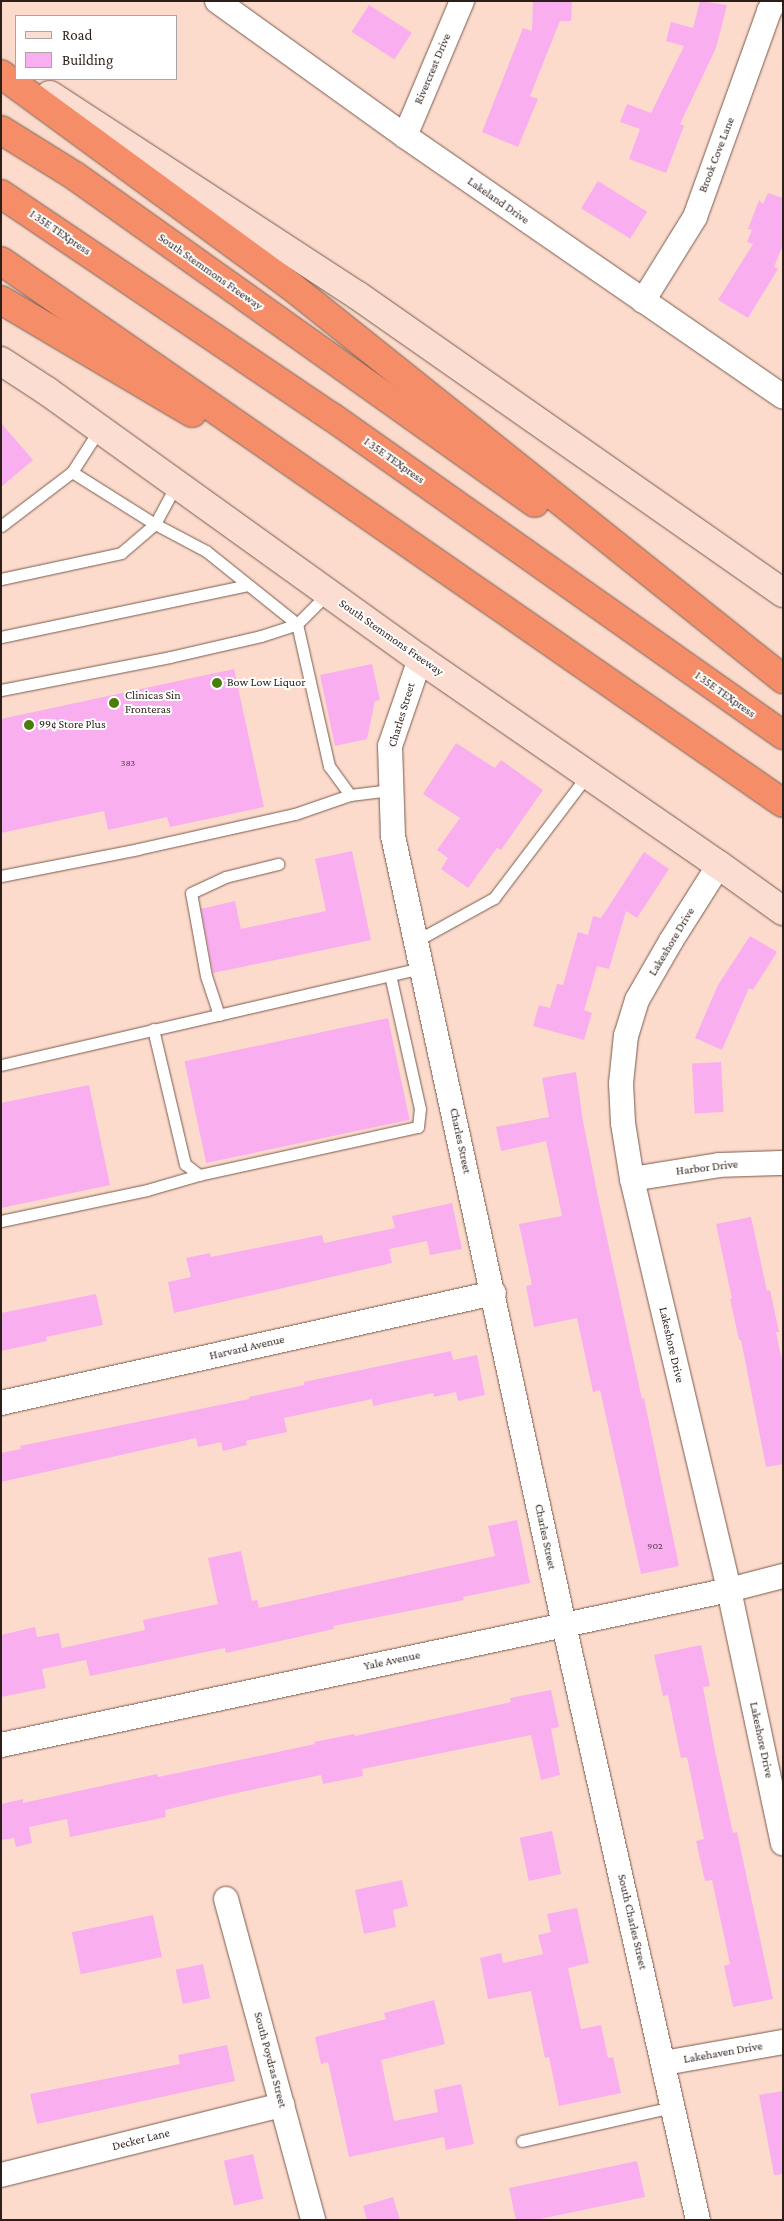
<!DOCTYPE html>
<meta charset="utf-8">
<style>
body{margin:0}
#map{position:relative;width:784px;height:2221px;overflow:hidden;background:#fddbcc;font-family:"Crimson Pro",serif}
div>[style]{position:absolute}
.building>*{inset:0;background:#f9aef0;transform-origin:0 0}
.roads{filter:drop-shadow(0 0 1px #785b4e) drop-shadow(0 0 1px #785b4e)}
.service>*{height:11px;margin:-5.5px;padding:0 5.5px;transform-origin:5.5px;border-radius:5.5px;background:#fff}
.minor>*{height:24px;margin:-12px;padding:0 12px;transform-origin:12px;border-radius:12px;background:#fff}
.secondary>*{height:28px;margin:-14px;padding:0 14px;transform-origin:14px;border-radius:14px;background:#fcddd2}
.motorway>*{height:28px;margin:-14px;padding:0 14px;transform-origin:14px;border-radius:14px;background:#f58e68}
.dots>*{width:14px;height:14px;translate:-50% -50%;box-sizing:border-box;border:2px solid #fff;border-radius:50%}
span{translate:-50% -50%;white-space:nowrap;text-align:center;line-height:1.15;-webkit-text-stroke:4px #fff;paint-order:stroke}
.number-label{font-size:10px;color:#5f4350}
.number-label span{-webkit-text-stroke-width:0}
.street-label{font-size:12px;color:#2c1f1a}
.poi-label{font-size:12px;color:#2c1f1a}
.left{translate:0 -50%;text-align:left}
.frame{position:absolute;inset:0;border:2px solid #2c1f1a;pointer-events:none}
.legend{position:absolute;left:15px;top:15px;width:162px;height:65px;box-sizing:border-box;background:#fff;border:1px solid #aba5a3;margin:0;padding:6px 9px;list-style:none;font-size:15px;color:#2c1f1a}
.legend li{display:flex;align-items:center;gap:10px;height:25px}
.legend b{width:25px;border:1px solid #aba5a3}
</style>
<div id="map">
<div class="building">
<div style="clip-path:polygon(533px 1px,572px 1px,571px 21px,560px 21px,530px 96px,538px 99px,518px 147px,482px 132px,523px 28px,532px 31px)"></div>
<div style="clip-path:polygon(700px 1px,727px 5px,716px 48px,680px 124px,684px 126px,666px 173px,629px 159px,640px 129px,620px 122px,627px 104px,651px 113px,684px 46px,666px 41px,671px 22px,693px 28px)"></div>
<div style="left:369px;top:5px;width:51px;height:32px;rotate:33deg"></div>
<div style="left:598px;top:181px;width:58px;height:32px;rotate:32deg"></div>
<div style="clip-path:polygon(768px 193px,783px 198px,783px 245px,774px 267px,778px 269px,748px 318px,718px 300px,753px 244px,747px 242px,752px 230px,748px 229px,759px 200px,763px 204px)"></div>
<div style="clip-path:polygon(1px 423px,33px 460px,1px 487px)"></div>
<div style="clip-path:polygon(372px 664px,380px 700px,375px 701px,367px 739px,335px 746px,320px 675px)"></div>
<div style="clip-path:polygon(234px 669px,264px 807px,170px 827px,167px 817px,108px 830px,104px 811px,1px 833px,1px 719px)"></div>
<div style="clip-path:polygon(456px 743px,495px 768px,501px 760px,543px 790px,501px 850px,497px 848px,468px 888px,441px 869px,448px 858px,437px 850px,460px 818px,423px 794px)"></div>
<div style="clip-path:polygon(352px 851px,371px 940px,213px 973px,201px 909px,235px 901px,241px 929px,326px 911px,315px 859px)"></div>
<div style="clip-path:polygon(644px 852px,669px 869px,637px 918px,626px 911px,609px 969px,597px 966px,584px 1010px,592px 1013px,584px 1040px,533px 1026px,539px 1005px,550px 1008px,557px 984px,563px 985px,578px 932px,588px 935px,593px 916px,601px 918px)"></div>
<div style="clip-path:polygon(750px 936px,777px 952px,753px 990px,749px 988px,722px 1050px,695px 1038px,718px 985px)"></div>
<div style="left:388px;top:1018px;width:104px;height:208px;rotate:78deg"></div>
<div style="left:721px;top:1062px;width:50px;height:29px;rotate:87deg"></div>
<div style="clip-path:polygon(576px 1072px,583px 1121px,598px 1197px,642px 1399px,644px 1398px,679px 1566px,641px 1574px,600px 1390px,593px 1392px,577px 1318px,534px 1327px,526px 1286px,532px 1285px,519px 1224px,562px 1216px,546px 1141px,501px 1151px,496px 1127px,549px 1117px,542px 1078px)"></div>
<div style="clip-path:polygon(89px 1085px,110px 1185px,1px 1208px,1px 1103px)"></div>
<div style="clip-path:polygon(452px 1203px,462px 1249px,430px 1255px,427px 1241px,389px 1249px,392px 1263px,174px 1313px,168px 1282px,191px 1277px,186px 1258px,210px 1253px,211px 1257px,322px 1235px,324px 1243px,395px 1228px,392px 1216px)"></div>
<div style="clip-path:polygon(751px 1217px,767px 1291px,770px 1290px,779px 1332px,776px 1332px,783px 1366px,783px 1464px,766px 1467px,741px 1340px,739px 1340px,730px 1299px,732px 1299px,716px 1224px)"></div>
<div style="clip-path:polygon(96px 1294px,103px 1325px,46px 1337px,47px 1341px,1px 1351px,1px 1313px)"></div>
<div style="clip-path:polygon(451px 1351px,453px 1360px,477px 1355px,485px 1395px,458px 1401px,456px 1392px,434px 1397px,433px 1393px,373px 1406px,372px 1399px,284px 1418px,287px 1432px,246px 1441px,247px 1445px,223px 1451px,221px 1442px,198px 1447px,196px 1438px,1px 1482px,1px 1453px,21px 1449px,20px 1446px,249px 1399px,249px 1397px,304px 1385px,304px 1382px)"></div>
<div style="clip-path:polygon(517px 1520px,530px 1583px,463px 1597px,464px 1600px,333px 1626px,334px 1629px,226px 1653px,225px 1648px,90px 1676px,86px 1660px,42px 1669px,46px 1688px,1px 1697px,1px 1635px,35px 1627px,37px 1637px,59px 1633px,62px 1648px,145px 1630px,143px 1620px,218px 1604px,208px 1558px,241px 1551px,252px 1601px,257px 1600px,259px 1608px,495px 1556px,488px 1526px)"></div>
<div style="clip-path:polygon(701px 1645px,710px 1686px,703px 1687px,715px 1751px,733px 1833px,737px 1832px,773px 1999px,733px 2007px,724px 1966px,730px 1964px,712px 1880px,705px 1881px,696px 1841px,704px 1839px,687px 1757px,681px 1758px,668px 1695px,663px 1696px,654px 1655px)"></div>
<div style="clip-path:polygon(551px 1690px,559px 1727px,551px 1729px,560px 1775px,541px 1780px,531px 1735px,362px 1769px,363px 1776px,323px 1784px,321px 1775px,232px 1794px,165px 1810px,166px 1817px,70px 1837px,67px 1819px,29px 1827px,32px 1843px,16px 1847px,14px 1838px,1px 1840px,1px 1804px,23px 1799px,23px 1803px,157px 1774px,158px 1777px,225px 1763px,315px 1744px,314px 1742px,354px 1734px,355px 1736px,511px 1702px,510px 1698px)"></div>
<div style="left:552px;top:1831px;width:44px;height:33px;rotate:78deg"></div>
<div style="clip-path:polygon(402px 1880px,408px 1906px,393px 1910px,396px 1927px,364px 1934px,355px 1890px)"></div>
<div style="clip-path:polygon(577px 1908px,589px 1963px,568px 1968px,581px 2029px,601px 2025px,608px 2058px,613px 2057px,621px 2093px,559px 2106px,549px 2057px,545px 2058px,531px 1991px,488px 1999px,480px 1958px,501px 1953px,503px 1963px,543px 1954px,538px 1935px,551px 1932px,547px 1914px)"></div>
<div style="left:153px;top:1915px;width:43px;height:83px;rotate:78deg"></div>
<div style="left:203px;top:1964px;width:35px;height:28px;rotate:78deg"></div>
<div style="clip-path:polygon(434px 2000px,445px 2044px,381px 2060px,394px 2121px,438px 2112px,434px 2090px,461px 2084px,474px 2144px,446px 2150px,444px 2137px,349px 2157px,328px 2062px,321px 2064px,315px 2037px,386px 2019px,384px 2013px)"></div>
<div style="clip-path:polygon(227px 2045px,235px 2081px,37px 2124px,30px 2094px,180px 2064px,178px 2055px)"></div>
<div style="clip-path:polygon(783px 2091px,783px 2174px,774px 2175px,759px 2095px)"></div>
<div style="left:253px;top:2154px;width:46px;height:30px;rotate:77deg"></div>
<div style="clip-path:polygon(637px 2161px,645px 2197px,535px 2220px,516px 2220px,509px 2188px)"></div>
<div style="clip-path:polygon(393px 2197px,400px 2220px,367px 2220px,363px 2206px)"></div>
</div>
<div class="roads">
<div class="service">
<div style="left:72px;top:472px;width:50px;rotate:-57.3deg"></div>
<div style="left:1px;top:526px;width:89px;rotate:-37.3deg"></div>
<div style="left:72px;top:472px;width:98px;rotate:32.1deg"></div>
<div style="left:155px;top:524px;width:58px;rotate:27.9deg"></div>
<div style="left:206px;top:551px;width:117px;rotate:38.7deg"></div>
<div style="left:1px;top:579px;width:123px;rotate:-12.2deg"></div>
<div style="left:121px;top:553px;width:45px;rotate:-40.5deg"></div>
<div style="left:155px;top:524px;width:44px;rotate:-61.7deg"></div>
<div style="left:328px;top:593px;width:44px;rotate:135deg"></div>
<div style="left:297px;top:624px;width:146px;rotate:77.3deg"></div>
<div style="left:329px;top:766px;width:36px;rotate:54deg"></div>
<div style="left:350px;top:795px;width:41px;rotate:-7deg"></div>
<div style="left:1px;top:637px;width:252px;rotate:-11.9deg"></div>
<div style="left:1px;top:690px;width:172px;rotate:-11deg"></div>
<div style="left:170px;top:657px;width:93px;rotate:-13deg"></div>
<div style="left:261px;top:636px;width:38px;rotate:-18deg"></div>
<div style="left:1px;top:876px;width:140px;rotate:-11.1deg"></div>
<div style="left:138px;top:849px;width:161px;rotate:-12.6deg"></div>
<div style="left:295px;top:814px;width:58px;rotate:-19.1deg"></div>
<div style="left:416px;top:941px;width:89px;rotate:-28.9deg"></div>
<div style="left:494px;top:898px;width:156px;rotate:-52.8deg"></div>
<div style="left:219px;top:1015px;width:41px;rotate:-108.4deg"></div>
<div style="left:206px;top:976px;width:84px;rotate:-100.2deg"></div>
<div style="left:191px;top:893px;width:38px;rotate:-25deg"></div>
<div style="left:225px;top:877px;width:55px;rotate:-13.8deg"></div>
<div style="left:153px;top:1029px;width:139px;rotate:76.7deg"></div>
<div style="left:185px;top:1164px;width:18px;rotate:38deg"></div>
<div style="left:199px;top:1175px;width:224px;rotate:-12.4deg"></div>
<div style="left:418px;top:1127px;width:18px;rotate:-84deg"></div>
<div style="left:420px;top:1109px;width:137px;rotate:-102.6deg"></div>
<div style="left:1px;top:1065px;width:432px;rotate:-13deg"></div>
<div style="left:1px;top:1221px;width:149px;rotate:-12deg"></div>
<div style="left:147px;top:1190px;width:54px;rotate:-16.1deg"></div>
<div style="left:522px;top:2141px;width:155px;rotate:-12.7deg"></div>
</div>
<div class="minor">
<div style="left:217px;top:1px;width:231px;rotate:35.7deg"></div>
<div style="left:405px;top:136px;width:459px;rotate:34.6deg"></div>
<div style="left:405px;top:136px;width:147px;rotate:-67.1deg"></div>
<div style="left:643px;top:301px;width:99px;rotate:-58.2deg"></div>
<div style="left:695px;top:217px;width:219px;rotate:-70.2deg"></div>
<div style="left:769px;top:11px;width:12px;rotate:-59deg"></div>
<div style="left:420px;top:659px;width:92px;rotate:109deg"></div>
<div style="left:390px;top:746px;width:90px;rotate:88.1deg"></div>
<div style="left:393px;top:836px;width:807px;rotate:77.77deg"></div>
<div style="left:564px;top:1625px;width:610px;rotate:77.31deg"></div>
<div style="left:719px;top:865px;width:90px;rotate:122.3deg"></div>
<div style="left:671px;top:941px;width:68px;rotate:120deg"></div>
<div style="left:637px;top:1000px;width:37px;rotate:107deg"></div>
<div style="left:626px;top:1035px;width:48px;rotate:95.9deg"></div>
<div style="left:621px;top:1083px;width:40px;rotate:87.1deg"></div>
<div style="left:623px;top:1123px;width:57px;rotate:80.9deg"></div>
<div style="left:632px;top:1179px;width:422px;rotate:76.7deg"></div>
<div style="left:729px;top:1590px;width:259px;rotate:78deg"></div>
<div style="left:632px;top:1179px;width:88px;rotate:-9.1deg"></div>
<div style="left:719px;top:1165px;width:64px;rotate:-1.8deg"></div>
<div style="left:1px;top:1403px;width:505px;rotate:-12.58deg"></div>
<div style="left:1px;top:1745px;width:744px;rotate:-12.02deg"></div>
<div style="left:729px;top:1590px;width:56px;rotate:-14.5deg"></div>
<div style="left:226px;top:1899px;width:333px;rotate:74.8deg"></div>
<div style="left:664px;top:2063px;width:121px;rotate:-10deg"></div>
<div style="left:1px;top:2175px;width:290px;rotate:-14deg"></div>
</div>
<div class="secondary">
<div style="left:50px;top:95px;width:366px;rotate:33.1deg"></div>
<div style="left:357px;top:295px;width:520px;rotate:34.97deg"></div>
<div style="left:1px;top:361px;width:55px;rotate:33.1deg"></div>
<div style="left:47px;top:391px;width:459px;rotate:35.7deg"></div>
<div style="left:420px;top:659px;width:363px;rotate:34.6deg"></div>
<div style="left:719px;top:865px;width:79px;rotate:35.7deg"></div>
</div>
<div class="motorway">
<div style="left:1px;top:74px;width:359px;rotate:36.2deg"></div>
<div style="left:291px;top:286px;width:630px;rotate:38.62deg"></div>
<div style="left:1px;top:130px;width:87px;rotate:31.9deg"></div>
<div style="left:75px;top:176px;width:564px;rotate:35.41deg"></div>
<div style="left:1px;top:194px;width:399px;rotate:34deg"></div>
<div style="left:332px;top:417px;width:552px;rotate:35.19deg"></div>
<div style="left:1px;top:261px;width:951px;rotate:34.73deg"></div>
<div style="left:1px;top:300px;width:222px;rotate:30.6deg"></div>
</div>
</div>
<div class="dots">
<div style="left:217px;top:683px;background:#4c7d08"></div>
<div style="left:114px;top:703px;background:#4c7d08"></div>
<div style="left:29px;top:725px;background:#4c7d08"></div>
</div>
<div class="number-label">
<span style="left:128px;top:763px">383</span>
<span style="left:655px;top:1546px">902</span>
</div>
<div class="street-label">
<span style="left:433px;top:69px;rotate:-67deg">Rivercrest Drive</span>
<span style="left:717px;top:155px;rotate:-69deg">Brook Cove Lane</span>
<span style="left:498px;top:201px;rotate:35deg">Lakeland Drive</span>
<span style="left:60px;top:233px;rotate:34deg">I 35E TEXpress</span>
<span style="left:210px;top:272px;rotate:35deg">South Stemmons Freeway</span>
<span style="left:394px;top:461px;rotate:35deg">I 35E TEXpress</span>
<span style="left:391px;top:638px;rotate:35deg">South Stemmons Freeway</span>
<span style="left:725px;top:695px;rotate:35deg">I 35E TEXpress</span>
<span style="left:402px;top:715px;rotate:-73deg">Charles Street</span>
<span style="left:672px;top:942px;rotate:-59deg">Lakeshore Drive</span>
<span style="left:460px;top:1141px;rotate:78deg">Charles Street</span>
<span style="left:707px;top:1168px;rotate:-7deg">Harbor Drive</span>
<span style="left:671px;top:1345px;rotate:77deg">Lakeshore Drive</span>
<span style="left:247px;top:1348px;rotate:-13deg">Harvard Avenue</span>
<span style="left:545px;top:1537px;rotate:78deg">Charles Street</span>
<span style="left:392px;top:1661px;rotate:-12deg">Yale Avenue</span>
<span style="left:761px;top:1740px;rotate:78deg">Lakeshore Drive</span>
<span style="left:632px;top:1922px;rotate:77deg">South Charles Street</span>
<span style="left:723px;top:2053px;rotate:-10deg">Lakehaven Drive</span>
<span style="left:270px;top:2060px;rotate:75deg">South Poydras Street</span>
<span style="left:141px;top:2140px;rotate:-14deg">Decker Lane</span>
</div>
<div class="poi-label">
<span class="left" style="left:227px;top:683px">Bow Low Liquor</span>
<span class="left" style="left:125px;top:703px">Clinicas Sin<br>Fronteras</span>
<span class="left" style="left:39px;top:725px">99¢ Store Plus</span>
</div>
<div class="frame"></div>
<ul class="legend">
<li><b style="height:6px;background:#fcddd2"></b>Road</li>
<li><b style="height:14px;background:#f9aef0"></b>Building</li>
</ul>
</div>
